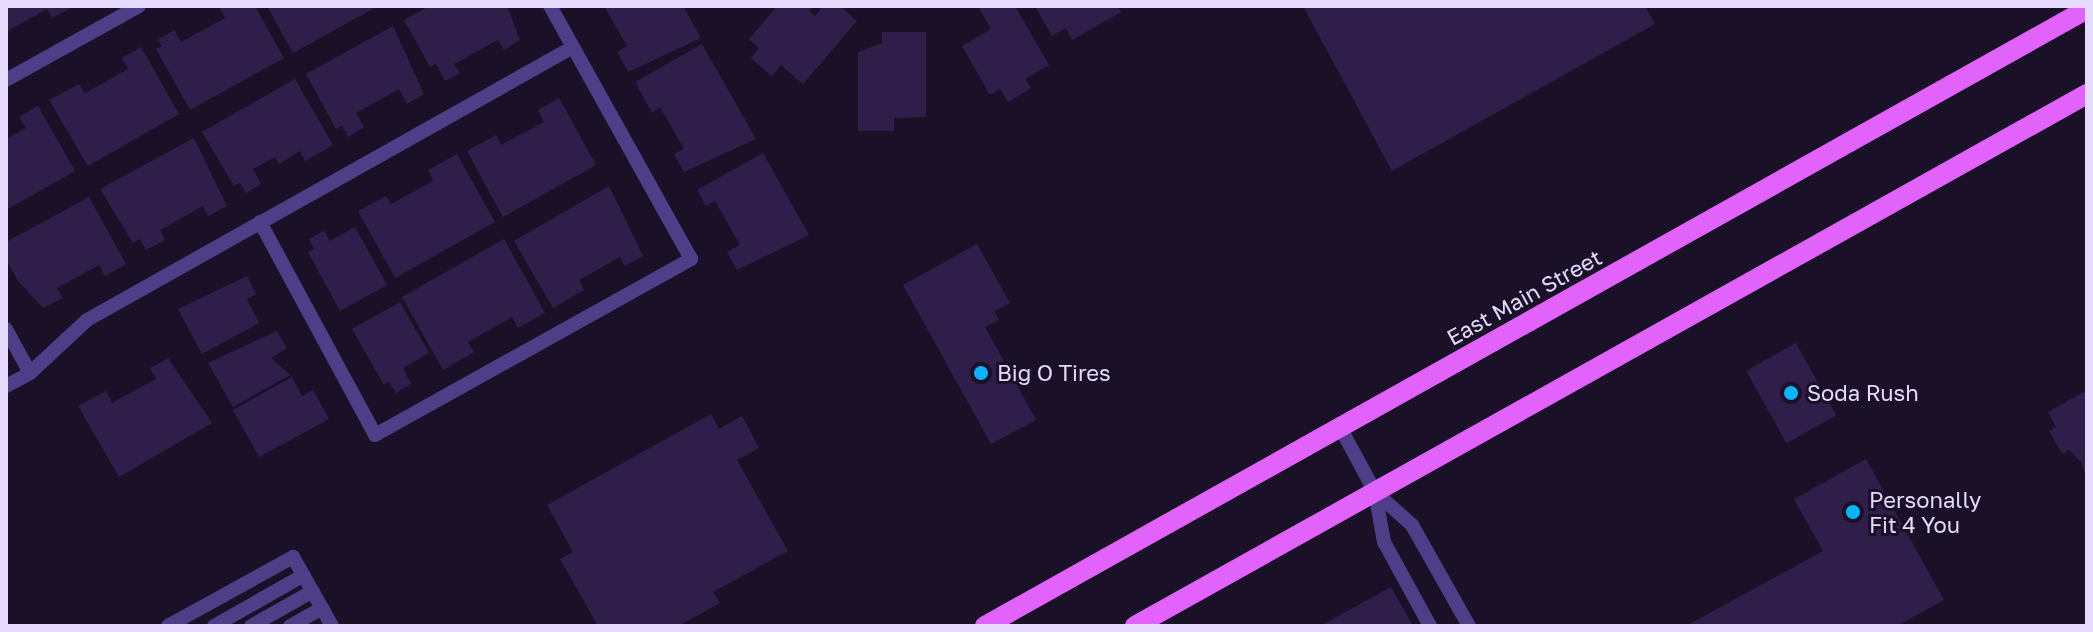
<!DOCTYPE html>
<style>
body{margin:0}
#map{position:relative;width:2093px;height:632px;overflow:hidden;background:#1a1129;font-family:"Golos Text",sans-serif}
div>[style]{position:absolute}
.building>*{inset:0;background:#2f1d4a;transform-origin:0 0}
.lane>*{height:14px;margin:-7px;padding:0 7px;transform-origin:7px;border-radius:7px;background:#4e3d87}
.primary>*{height:20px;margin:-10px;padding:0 10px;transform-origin:10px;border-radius:10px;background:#e163fc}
.dots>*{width:22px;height:22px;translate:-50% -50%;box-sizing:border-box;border:4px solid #1a1129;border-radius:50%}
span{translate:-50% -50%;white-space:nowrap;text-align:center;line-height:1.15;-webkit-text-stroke:6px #1a1129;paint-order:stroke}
.street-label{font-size:22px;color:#e5dafe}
.poi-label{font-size:22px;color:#e5dafe}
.left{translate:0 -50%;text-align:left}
.frame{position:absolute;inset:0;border:8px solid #e5dafe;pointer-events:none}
</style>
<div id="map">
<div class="building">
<div style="clip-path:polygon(6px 6px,75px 6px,52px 18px,47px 9px,6px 32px)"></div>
<div style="clip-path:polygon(219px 6px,255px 6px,284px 58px,190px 110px,156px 49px,162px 46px,157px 40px,174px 30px,181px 42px,225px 18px)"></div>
<div style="clip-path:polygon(267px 6px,378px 6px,293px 53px)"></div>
<div style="clip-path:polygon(429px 6px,507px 6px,520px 40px,504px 50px,498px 40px,454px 64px,460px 73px,445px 81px,436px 64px,430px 67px,404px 20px)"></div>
<div style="clip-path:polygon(604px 6px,683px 6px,701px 38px,628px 72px,617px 52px,627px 46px)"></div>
<div style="clip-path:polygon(777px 6px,814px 6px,809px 11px,815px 16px,823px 6px,840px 6px,857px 21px,803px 84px,781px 65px,772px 76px,751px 58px,759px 48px,749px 39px)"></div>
<div style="clip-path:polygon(1015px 6px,1049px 65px,1025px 79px,1031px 88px,1008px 102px,1000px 89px,990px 95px,962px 46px,991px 29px,979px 8px)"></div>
<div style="clip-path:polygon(1035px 6px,1117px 6px,1121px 12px,1072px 40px,1066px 28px,1052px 36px)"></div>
<div style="clip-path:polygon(1303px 6px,1645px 6px,1655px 24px,1392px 171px)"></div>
<div style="clip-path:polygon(393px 26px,424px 94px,407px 104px,399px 89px,356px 113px,364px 127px,348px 137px,342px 126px,336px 129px,306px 74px)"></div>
<div style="clip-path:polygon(882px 32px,926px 32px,926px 117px,894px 118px,894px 131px,858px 131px,858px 52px,882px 43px)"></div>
<div style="clip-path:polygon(702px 44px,756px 139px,684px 172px,674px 154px,684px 149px,660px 107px,652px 113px,635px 82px)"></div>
<div style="clip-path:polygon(141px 47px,179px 114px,88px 166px,49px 100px,79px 84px,85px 93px,128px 69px,122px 58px)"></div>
<div style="clip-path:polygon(295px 79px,333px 145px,305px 161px,300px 151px,279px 164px,275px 157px,253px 169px,261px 184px,246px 193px,240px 183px,234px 186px,202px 132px)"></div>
<div style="clip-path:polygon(559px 98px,596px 165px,503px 217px,467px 151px,496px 135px,501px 145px,544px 122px,538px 110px)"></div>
<div style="clip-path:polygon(38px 106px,75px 171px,6px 210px,6px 139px,26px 128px,19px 117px)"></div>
<div style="clip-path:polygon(194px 138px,227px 206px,208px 216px,203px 206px,160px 230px,165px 240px,146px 250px,140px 239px,133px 243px,100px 189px)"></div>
<div style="clip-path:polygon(763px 153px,809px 235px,737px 270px,727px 252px,740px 245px,715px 201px,706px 206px,697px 190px)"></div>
<div style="clip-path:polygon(457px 154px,495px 222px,395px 278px,358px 211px,386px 196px,391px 204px,433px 181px,428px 170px)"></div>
<div style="clip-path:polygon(609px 186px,643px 256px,625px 266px,620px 257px,579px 280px,584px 290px,553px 308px,514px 241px)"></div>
<div style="clip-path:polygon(89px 197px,126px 264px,105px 276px,99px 265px,57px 288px,63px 298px,43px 308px,18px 281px,6px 259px,6px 242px)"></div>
<div style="clip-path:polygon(355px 227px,387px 285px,340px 311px,308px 252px,314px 249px,309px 239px,324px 231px,330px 241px)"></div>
<div style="clip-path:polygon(504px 239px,545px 313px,518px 328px,512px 317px,468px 342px,474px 352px,443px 370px,402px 297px)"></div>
<div style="clip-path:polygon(977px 244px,1010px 303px,994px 311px,999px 320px,985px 327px,1036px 420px,991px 444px,903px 285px)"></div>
<div style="clip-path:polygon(247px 276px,256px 294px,247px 299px,259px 323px,202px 354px,178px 309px)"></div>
<div style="clip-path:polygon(400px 302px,429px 353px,403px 368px,411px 384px,396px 393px,389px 382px,384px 385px,352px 329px)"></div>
<div style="clip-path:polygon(277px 331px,287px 348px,271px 358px,290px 375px,233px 407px,208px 363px)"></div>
<div style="left:1796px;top:343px;width:83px;height:57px;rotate:61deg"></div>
<div style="clip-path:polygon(168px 358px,212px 423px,119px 477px,78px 406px,106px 391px,112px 403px,156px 379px,150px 368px)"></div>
<div style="clip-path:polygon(292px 377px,302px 396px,313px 390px,329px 419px,259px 457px,233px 410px)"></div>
<div style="clip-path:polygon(2087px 390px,2087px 483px,2082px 463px,2069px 450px,2062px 454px,2049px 431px,2056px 427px,2048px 412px)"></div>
<div style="clip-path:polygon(711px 414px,719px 429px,742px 416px,759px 448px,737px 460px,788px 551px,713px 592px,720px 603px,678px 626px,598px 626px,560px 559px,573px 552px,547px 505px)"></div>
<div style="clip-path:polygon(1866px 459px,1944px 600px,1897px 626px,1686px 626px,1823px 551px,1794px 499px)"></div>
<div style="clip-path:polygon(1391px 587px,1413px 626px,1320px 626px)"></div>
</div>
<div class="lane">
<div style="left:6px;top:80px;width:152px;rotate:-29.1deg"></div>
<div style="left:260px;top:222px;width:242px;rotate:61.6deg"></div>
<div style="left:375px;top:435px;width:362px;rotate:-29.1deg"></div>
<div style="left:691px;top:259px;width:290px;rotate:-119.1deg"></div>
<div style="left:6px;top:329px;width:50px;rotate:61.4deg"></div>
<div style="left:6px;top:386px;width:27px;rotate:-28deg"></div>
<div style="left:30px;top:373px;width:78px;rotate:-42.9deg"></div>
<div style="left:87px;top:320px;width:557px;rotate:-29.32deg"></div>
<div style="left:1340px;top:427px;width:74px;rotate:61.7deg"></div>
<div style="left:1375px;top:492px;width:51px;rotate:79.8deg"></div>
<div style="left:1384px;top:542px;width:96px;rotate:61.3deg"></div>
<div style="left:1375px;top:492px;width:50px;rotate:41.7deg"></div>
<div style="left:1412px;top:525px;width:116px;rotate:60.6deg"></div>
<div style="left:168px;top:626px;width:143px;rotate:-28.9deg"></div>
<div style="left:293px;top:557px;width:79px;rotate:60.5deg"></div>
<div style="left:214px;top:626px;width:103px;rotate:-29.5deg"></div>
<div style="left:251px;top:626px;width:71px;rotate:-29.4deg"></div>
<div style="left:290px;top:626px;width:37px;rotate:-29deg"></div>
</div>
<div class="primary">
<div style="left:985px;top:626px;width:1263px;rotate:-29.24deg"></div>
<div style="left:1135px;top:626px;width:1091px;rotate:-29.2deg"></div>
</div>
<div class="dots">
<div style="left:981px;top:373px;background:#0ab3fb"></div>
<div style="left:1791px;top:393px;background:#0ab3fb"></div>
<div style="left:1853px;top:512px;background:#0ab3fb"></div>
</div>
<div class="street-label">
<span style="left:1524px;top:297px;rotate:-29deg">East Main Street</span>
</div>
<div class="poi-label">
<span class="left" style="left:997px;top:373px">Big O Tires</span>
<span class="left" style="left:1807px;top:393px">Soda Rush</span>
<span class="left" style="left:1869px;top:512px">Personally<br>Fit 4 You</span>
</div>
<div class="frame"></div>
</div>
